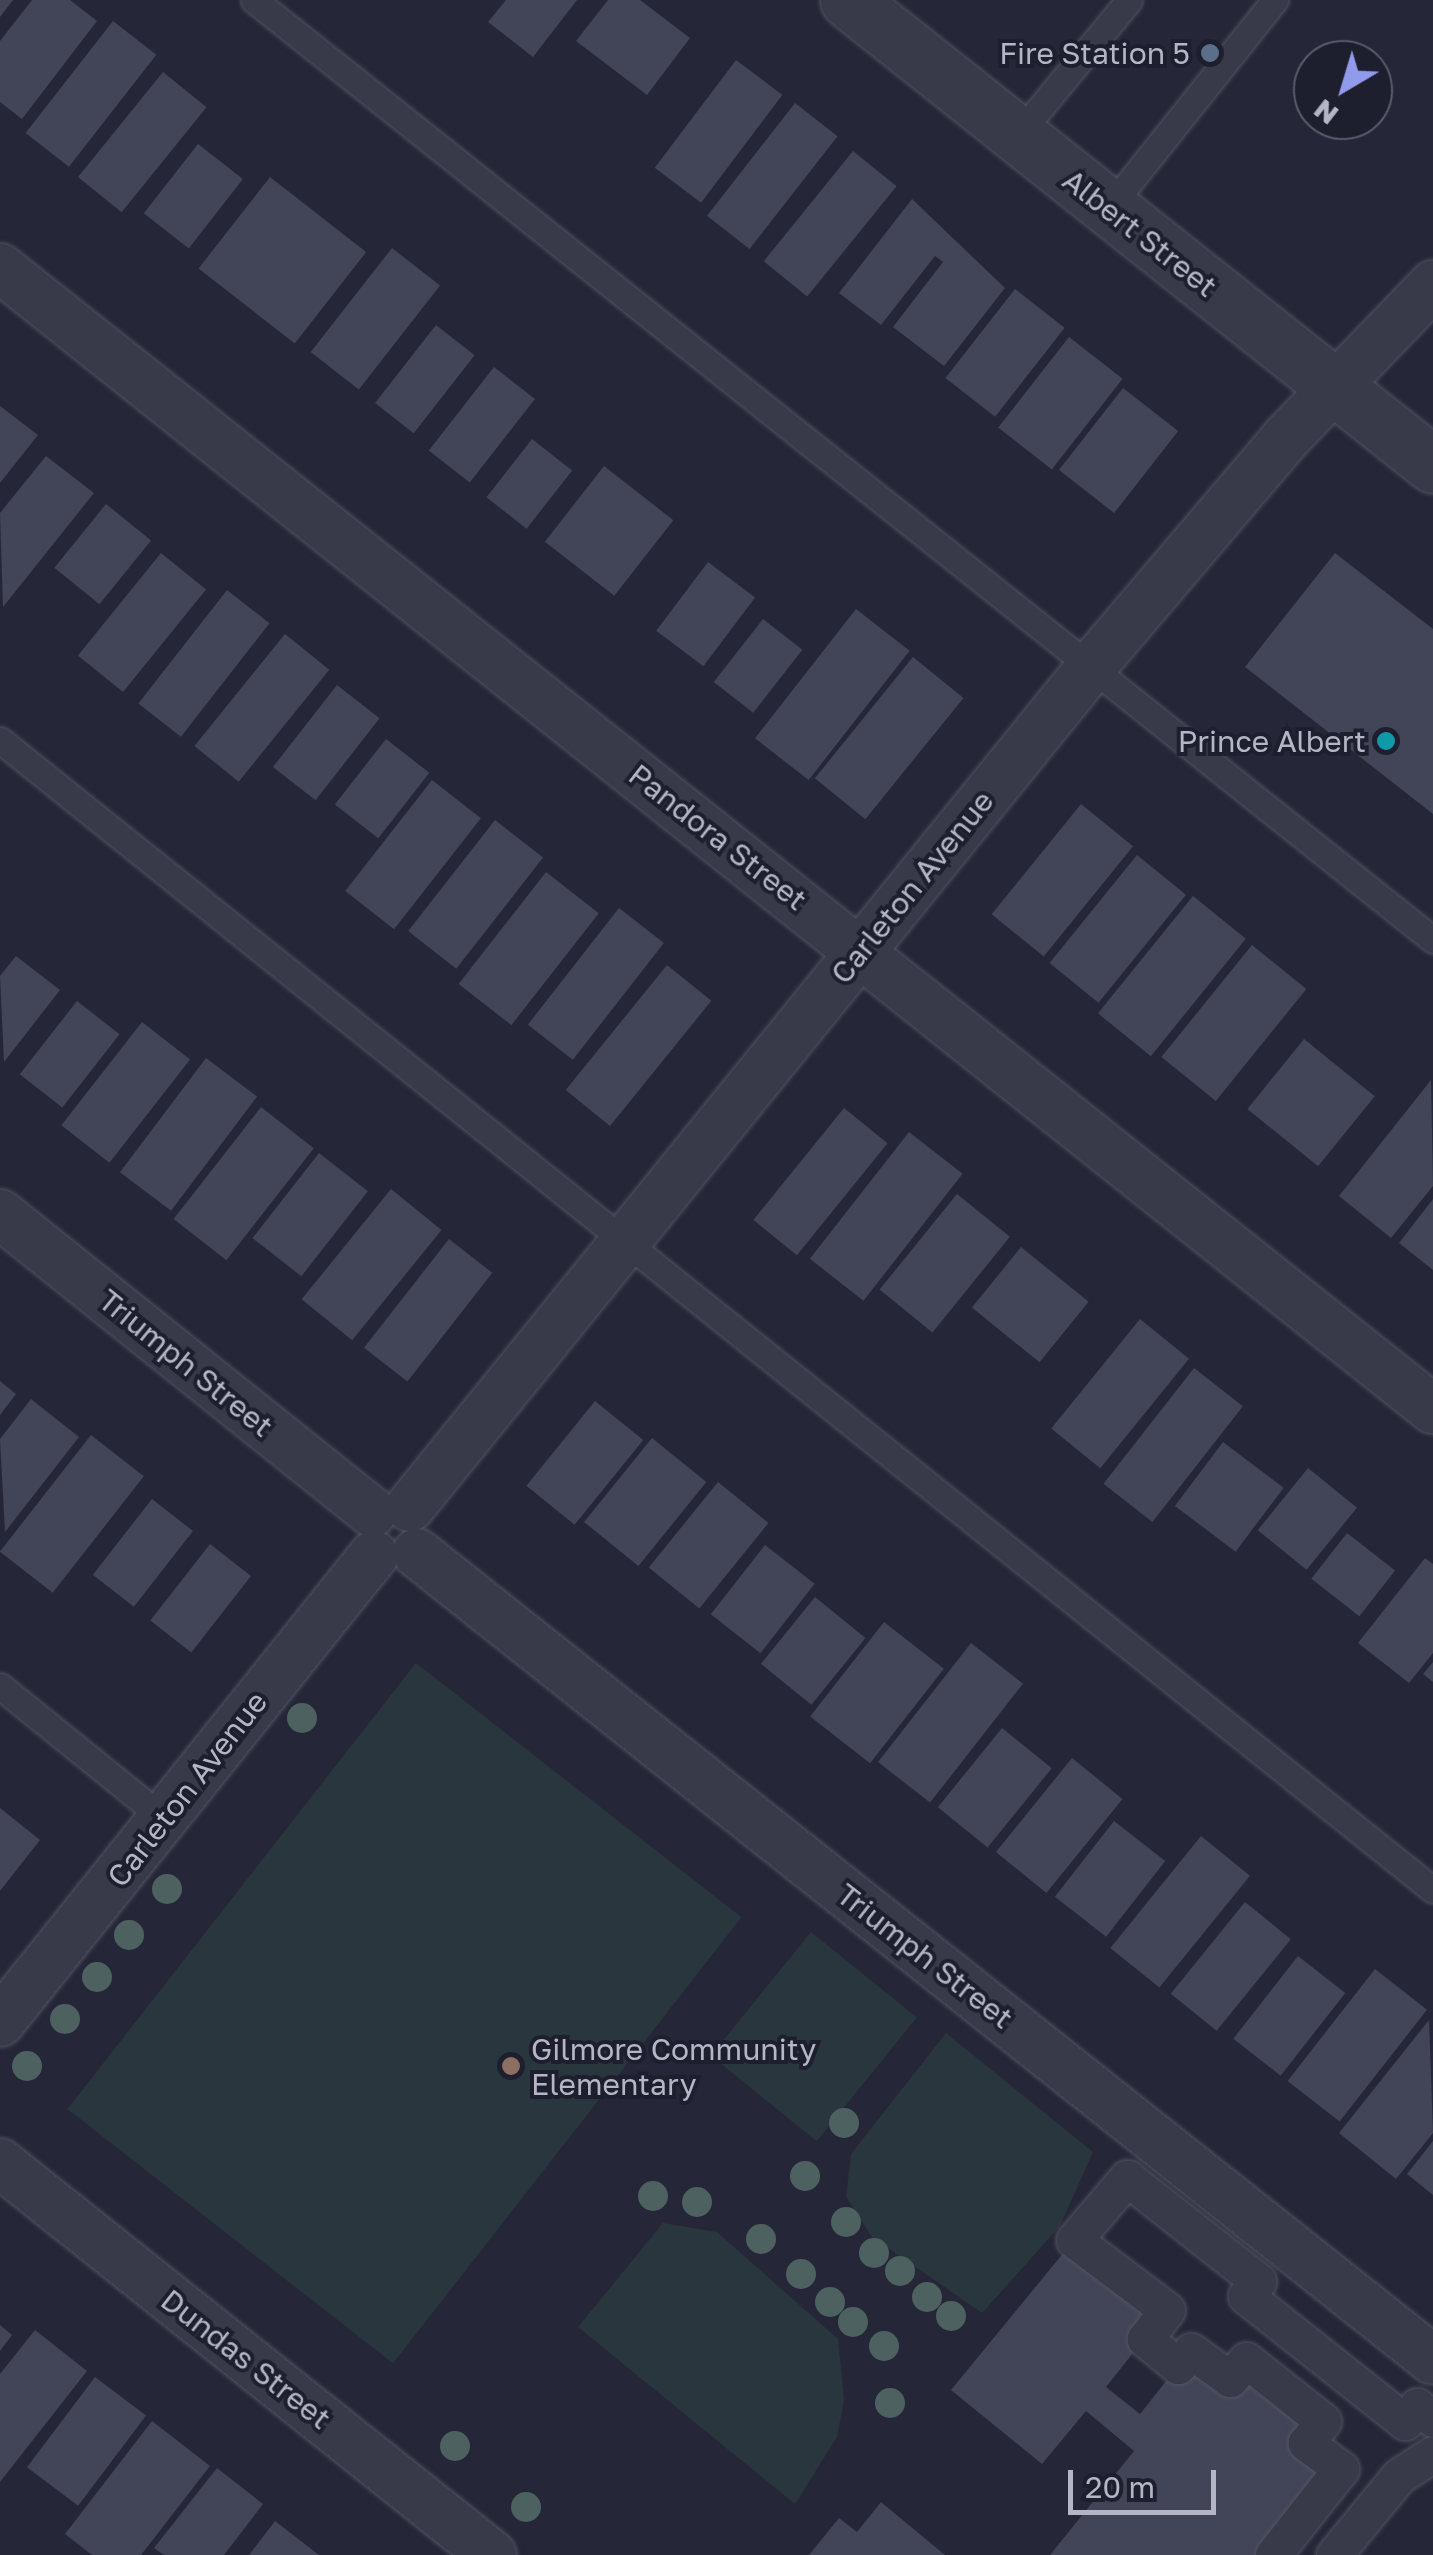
<!DOCTYPE html>
<style>
body{margin:0}
#map{position:relative;width:1433px;height:2555px;overflow:hidden;background:#252738;font-family:"Golos Text",sans-serif}
div>[style]{position:absolute}
.green>*{inset:0;background:#2a363d;transform-origin:0 0}
.building>*{inset:0;background:#424458;transform-origin:0 0}
.roads{filter:drop-shadow(0 0 2px #515261) drop-shadow(0 0 2px #515261)}
.service>*{height:25px;margin:-12.5px;padding:0 12.5px;transform-origin:12.5px;border-radius:12.5px;background:#383a49}
.pedestrian>*{height:35px;margin:-17.5px;padding:0 17.5px;transform-origin:17.5px;border-radius:17.5px;background:#383a49}
.minor>*{height:48px;margin:-24px;padding:0 24px;transform-origin:24px;border-radius:24px;background:#383a49}
.tertiary>*{height:55px;margin:-27.5px;padding:0 27.5px;transform-origin:27.5px;border-radius:27.5px;background:#383a49}
.trees>*{width:30px;height:30px;margin:-15px;border-radius:50%;background:#4d6260}
.dots>*{width:28px;height:28px;translate:-50% -50%;box-sizing:border-box;border:5px solid #1e1f2e;border-radius:50%}
span{translate:-50% -50%;white-space:nowrap;text-align:center;line-height:1.15;-webkit-text-stroke:8px #1e1f2e;paint-order:stroke}
.poi-label{font-size:30px;color:#b4b5c5}
.right{translate:-100% -50%;text-align:right}
.left{translate:0 -50%;text-align:left}
.street-label{font-size:30px;color:#b4b5c5}
.north{position:absolute;left:1293px;top:40px;width:100px;height:100px;box-sizing:border-box;background:#1e1f2e;border:2px solid #5a5b6a;border-radius:50%;rotate:218deg;font-size:28px;font-weight:700;line-height:40px;text-align:center;color:#b4b5c5}
.north::after{content:'';display:block;margin:auto;width:35px;height:45px;background:#929aeb;clip-path:polygon(50% 0,100% 100%,50% 72%,0 100%)}
.scale{position:absolute;left:1068px;top:2470px;width:148px;height:45px;box-sizing:border-box;border:5px solid #b4b5c5;border-top:0;padding-left:12px;font-size:30px;line-height:35px;white-space:nowrap;color:#b4b5c5;-webkit-text-stroke:8px #1e1f2e;paint-order:stroke}
</style>
<div id="map">
<div class="green">
<div style="left:416px;top:1663px;width:413px;height:566px;rotate:38deg"></div>
<div style="left:811px;top:1932px;width:136px;height:159px;rotate:39deg"></div>
<div style="clip-path:polygon(946px 2033px,1093px 2152px,1060px 2226px,982px 2313px,872px 2237px,846px 2197px,851px 2154px)"></div>
<div style="clip-path:polygon(663px 2223px,717px 2232px,838px 2339px,844px 2400px,837px 2437px,795px 2504px,578px 2327px)"></div>
</div>
<div class="building">
<div style="clip-path:polygon(0 0,13px 0,0 17px)"></div>
<div style="clip-path:polygon(32px 0,70px 0,97px 21px,22px 119px,0 102px,0 41px)"></div>
<div style="clip-path:polygon(506px 0,577px 0,533px 57px,488px 22px)"></div>
<div style="clip-path:polygon(608px 0,640px 0,690px 38px,647px 95px,576px 41px)"></div>
<div style="left:113px;top:21px;width:55px;height:142px;rotate:38deg"></div>
<div style="left:736px;top:60px;width:58px;height:135px;rotate:37deg"></div>
<div style="left:163px;top:72px;width:56px;height:135px;rotate:39deg"></div>
<div style="left:795px;top:103px;width:54px;height:143px;rotate:38deg"></div>
<div style="left:198px;top:144px;width:57px;height:88px;rotate:38deg"></div>
<div style="left:853px;top:151px;width:56px;height:142px;rotate:39deg"></div>
<div style="left:270px;top:177px;width:122px;height:116px;rotate:38deg"></div>
<div style="clip-path:polygon(912px 199px,1005px 288px,944px 366px,893px 327px,943px 262px,935px 256px,881px 325px,839px 293px)"></div>
<div style="left:392px;top:248px;width:61px;height:132px;rotate:38deg"></div>
<div style="left:1015px;top:289px;width:63px;height:113px;rotate:38deg"></div>
<div style="left:436px;top:325px;width:49px;height:99px;rotate:38deg"></div>
<div style="left:1069px;top:337px;width:68px;height:115px;rotate:38deg"></div>
<div style="left:494px;top:367px;width:52px;height:106px;rotate:38deg"></div>
<div style="left:1123px;top:388px;width:70px;height:104px;rotate:38deg"></div>
<div style="clip-path:polygon(0 406px,38px 435px,0 483px)"></div>
<div style="left:532px;top:439px;width:51px;height:74px;rotate:38deg"></div>
<div style="clip-path:polygon(46px 456px,94px 493px,3px 607px,0 513px)"></div>
<div style="left:604px;top:466px;width:88px;height:96px;rotate:38deg"></div>
<div style="left:106px;top:504px;width:58px;height:82px;rotate:39deg"></div>
<div style="left:161px;top:553px;width:58px;height:132px;rotate:39deg"></div>
<div style="clip-path:polygon(1335px 553px,1433px 629px,1433px 814px,1245px 667px)"></div>
<div style="left:708px;top:562px;width:59px;height:86px;rotate:37deg"></div>
<div style="left:227px;top:590px;width:54px;height:144px;rotate:38deg"></div>
<div style="left:856px;top:609px;width:68px;height:164px;rotate:38deg"></div>
<div style="left:763px;top:619px;width:50px;height:80px;rotate:38deg"></div>
<div style="left:285px;top:634px;width:57px;height:144px;rotate:39deg"></div>
<div style="left:913px;top:657px;width:65px;height:156px;rotate:39deg"></div>
<div style="left:337px;top:685px;width:54px;height:104px;rotate:38deg"></div>
<div style="left:386px;top:739px;width:55px;height:83px;rotate:38deg"></div>
<div style="left:432px;top:780px;width:62px;height:141px;rotate:38deg"></div>
<div style="left:1081px;top:804px;width:67px;height:142px;rotate:39deg"></div>
<div style="left:495px;top:820px;width:61px;height:141px;rotate:38deg"></div>
<div style="left:1137px;top:855px;width:63px;height:139px;rotate:39deg"></div>
<div style="left:546px;top:872px;width:67px;height:142px;rotate:38deg"></div>
<div style="left:1193px;top:896px;width:68px;height:151px;rotate:39deg"></div>
<div style="left:619px;top:908px;width:57px;height:148px;rotate:38deg"></div>
<div style="left:1252px;top:945px;width:70px;height:144px;rotate:39deg"></div>
<div style="clip-path:polygon(16px 956px,60px 990px,4px 1062px,0 976px)"></div>
<div style="left:667px;top:965px;width:57px;height:161px;rotate:39deg"></div>
<div style="left:77px;top:1001px;width:54px;height:93px;rotate:38deg"></div>
<div style="left:142px;top:1022px;width:61px;height:131px;rotate:38deg"></div>
<div style="left:1304px;top:1039px;width:91px;height:90px;rotate:39deg"></div>
<div style="left:206px;top:1058px;width:64px;height:143px;rotate:37deg"></div>
<div style="clip-path:polygon(1431px 1080px,1433px 1186px,1391px 1238px,1339px 1196px)"></div>
<div style="left:261px;top:1107px;width:67px;height:142px;rotate:38deg"></div>
<div style="left:844px;top:1108px;width:56px;height:144px;rotate:39deg"></div>
<div style="left:909px;top:1132px;width:68px;height:161px;rotate:38deg"></div>
<div style="left:319px;top:1153px;width:62px;height:108px;rotate:38deg"></div>
<div style="left:391px;top:1189px;width:65px;height:142px;rotate:39deg"></div>
<div style="left:957px;top:1194px;width:68px;height:123px;rotate:39deg"></div>
<div style="clip-path:polygon(1433px 1199px,1433px 1270px,1399px 1243px)"></div>
<div style="left:449px;top:1239px;width:55px;height:138px;rotate:38deg"></div>
<div style="left:1021px;top:1247px;width:87px;height:78px;rotate:39deg"></div>
<div style="left:1140px;top:1319px;width:63px;height:141px;rotate:39deg"></div>
<div style="left:1194px;top:1368px;width:62px;height:147px;rotate:38deg"></div>
<div style="clip-path:polygon(0 1381px,16px 1394px,0 1415px)"></div>
<div style="clip-path:polygon(31px 1399px,79px 1437px,5px 1532px,0 1439px)"></div>
<div style="left:595px;top:1401px;width:62px;height:109px;rotate:39deg"></div>
<div style="left:91px;top:1435px;width:67px;height:148px;rotate:38deg"></div>
<div style="left:652px;top:1438px;width:70px;height:108px;rotate:39deg"></div>
<div style="left:1223px;top:1442px;width:76px;height:80px;rotate:37deg"></div>
<div style="left:1308px;top:1468px;width:63px;height:80px;rotate:39deg"></div>
<div style="left:718px;top:1482px;width:65px;height:110px;rotate:39deg"></div>
<div style="left:152px;top:1499px;width:52px;height:96px;rotate:38deg"></div>
<div style="left:1347px;top:1533px;width:61px;height:58px;rotate:38deg"></div>
<div style="left:210px;top:1544px;width:52px;height:97px;rotate:38deg"></div>
<div style="left:765px;top:1545px;width:63px;height:88px;rotate:38deg"></div>
<div style="clip-path:polygon(1425px 1558px,1433px 1564px,1433px 1653px,1409px 1683px,1358px 1643px)"></div>
<div style="left:815px;top:1597px;width:65px;height:86px;rotate:39deg"></div>
<div style="left:884px;top:1622px;width:76px;height:120px;rotate:38deg"></div>
<div style="left:971px;top:1643px;width:66px;height:151px;rotate:38deg"></div>
<div style="clip-path:polygon(1433px 1662px,1433px 1682px,1423px 1674px)"></div>
<div style="left:1002px;top:1728px;width:64px;height:102px;rotate:39deg"></div>
<div style="left:1072px;top:1758px;width:65px;height:121px;rotate:39deg"></div>
<div style="clip-path:polygon(0 1808px,40px 1840px,0 1891px)"></div>
<div style="left:1114px;top:1821px;width:65px;height:96px;rotate:38deg"></div>
<div style="left:1201px;top:1836px;width:63px;height:144px;rotate:39deg"></div>
<div style="left:1245px;top:1902px;width:59px;height:118px;rotate:39deg"></div>
<div style="left:1298px;top:1956px;width:60px;height:105px;rotate:38deg"></div>
<div style="left:1375px;top:1969px;width:66px;height:142px;rotate:38deg"></div>
<div style="clip-path:polygon(1429px 2020px,1433px 2133px,1396px 2179px,1339px 2133px)"></div>
<div style="clip-path:polygon(1433px 2141px,1433px 2195px,1407px 2174px)"></div>
<div style="clip-path:polygon(1074px 2240px,1167px 2310px,1106px 2387px,1140px 2414px,1178px 2366px,1246px 2360px,1341px 2469px,1273px 2555px,1050px 2555px,1134px 2451px,1086px 2411px,1042px 2464px,951px 2390px)"></div>
<div style="clip-path:polygon(0 2325px,12px 2335px,0 2351px)"></div>
<div style="clip-path:polygon(35px 2330px,87px 2371px,0 2482px,0 2374px)"></div>
<div style="left:95px;top:2377px;width:64px;height:113px;rotate:37deg"></div>
<div style="clip-path:polygon(152px 2421px,210px 2466px,141px 2555px,92px 2555px,65px 2534px)"></div>
<div style="clip-path:polygon(217px 2468px,263px 2504px,224px 2555px,164px 2555px,154px 2548px)"></div>
<div style="clip-path:polygon(881px 2502px,945px 2555px,809px 2555px,839px 2518px,857px 2532px)"></div>
<div style="clip-path:polygon(275px 2521px,319px 2555px,249px 2555px)"></div>
</div>
<div class="roads">
<div class="service">
<div style="left:254px;top:0;width:1508px;rotate:38.56deg"></div>
<div style="left:1017px;top:136px;width:176px;rotate:-50.5deg"></div>
<div style="left:1108px;top:209px;width:268px;rotate:-51.4deg"></div>
<div style="left:0;top:740px;width:1837px;rotate:38.75deg"></div>
<div style="left:0;top:1686px;width:211px;rotate:39deg"></div>
</div>
<div class="pedestrian">
<div style="left:1273px;top:2555px;width:110px;rotate:-51.7deg"></div>
<div style="left:1341px;top:2469px;width:44px;rotate:-143.4deg"></div>
<div style="left:1306px;top:2443px;width:28px;rotate:-52deg"></div>
<div style="left:1323px;top:2421px;width:98px;rotate:-141.6deg"></div>
<div style="left:1246px;top:2360px;width:25px;rotate:130deg"></div>
<div style="left:1230px;top:2379px;width:48px;rotate:-144.3deg"></div>
<div style="left:1191px;top:2351px;width:20px;rotate:131deg"></div>
<div style="left:1178px;top:2366px;width:43px;rotate:-140.7deg"></div>
<div style="left:1145px;top:2339px;width:36px;rotate:-53deg"></div>
<div style="left:1167px;top:2310px;width:116px;rotate:-143deg"></div>
<div style="left:1074px;top:2240px;width:82px;rotate:-49.5deg"></div>
<div style="left:1127px;top:2178px;width:167px;rotate:38.2deg"></div>
<div style="left:1258px;top:2281px;width:19px;rotate:129deg"></div>
<div style="left:1246px;top:2296px;width:203px;rotate:38.4deg"></div>
<div style="left:1405px;top:2422px;width:20px;rotate:-53deg"></div>
<div style="left:1417px;top:2406px;width:21px;rotate:39deg"></div>
<div style="left:1334px;top:2555px;width:102px;rotate:-50.6deg"></div>
<div style="left:1399px;top:2476px;width:40px;rotate:-32.9deg"></div>
</div>
<div class="minor">
<div style="left:0;top:268px;width:1832px;rotate:38.53deg"></div>
<div style="left:0;top:1214px;width:477px;rotate:38.7deg"></div>
<div style="left:410px;top:1507px;width:1083px;rotate:-50.96deg"></div>
<div style="left:1092px;top:666px;width:298px;rotate:-49.6deg"></div>
<div style="left:1285px;top:439px;width:214px;rotate:-46.1deg"></div>
<div style="left:417px;top:1553px;width:1297px;rotate:38.46deg"></div>
<div style="left:0;top:2022px;width:598px;rotate:-51.31deg"></div>
<div style="left:0;top:2163px;width:629px;rotate:38.55deg"></div>
</div>
<div class="tertiary">
<div style="left:848px;top:0;width:747px;rotate:38.48deg"></div>
</div>
</div>
<div class="trees">
<div style="left:302px;top:1718px"></div>
<div style="left:167px;top:1889px"></div>
<div style="left:129px;top:1935px"></div>
<div style="left:97px;top:1977px"></div>
<div style="left:65px;top:2019px"></div>
<div style="left:27px;top:2066px"></div>
<div style="left:844px;top:2123px"></div>
<div style="left:805px;top:2176px"></div>
<div style="left:653px;top:2196px"></div>
<div style="left:697px;top:2202px"></div>
<div style="left:846px;top:2222px"></div>
<div style="left:761px;top:2239px"></div>
<div style="left:874px;top:2253px"></div>
<div style="left:900px;top:2271px"></div>
<div style="left:801px;top:2274px"></div>
<div style="left:927px;top:2297px"></div>
<div style="left:830px;top:2302px"></div>
<div style="left:951px;top:2316px"></div>
<div style="left:853px;top:2322px"></div>
<div style="left:884px;top:2346px"></div>
<div style="left:890px;top:2403px"></div>
<div style="left:455px;top:2446px"></div>
<div style="left:526px;top:2507px"></div>
</div>
<div class="dots">
<div style="left:1210px;top:53px;background:#5c6f8a"></div>
<div style="left:1386px;top:741px;background:#0f9aa8"></div>
<div style="left:511px;top:2066px;background:#8d6e63"></div>
</div>
<div class="poi-label">
<span class="right" style="left:1190px;top:53px">Fire Station 5</span>
<span class="right" style="left:1366px;top:741px">Prince Albert</span>
<span class="left" style="left:531px;top:2066px">Gilmore Community<br>Elementary</span>
</div>
<div class="street-label">
<span style="left:1140px;top:233px;rotate:38deg">Albert Street</span>
<span style="left:718px;top:837px;rotate:38deg">Pandora Street</span>
<span style="left:912px;top:887px;rotate:-51deg">Carleton Avenue</span>
<span style="left:186px;top:1363px;rotate:39deg">Triumph Street</span>
<span style="left:187px;top:1789px;rotate:-52deg">Carleton Avenue</span>
<span style="left:925px;top:1956px;rotate:38deg">Triumph Street</span>
<span style="left:246px;top:2359px;rotate:38deg">Dundas Street</span>
</div>
<div class="north">N</div>
<div class="scale">20 m</div>
</div>
